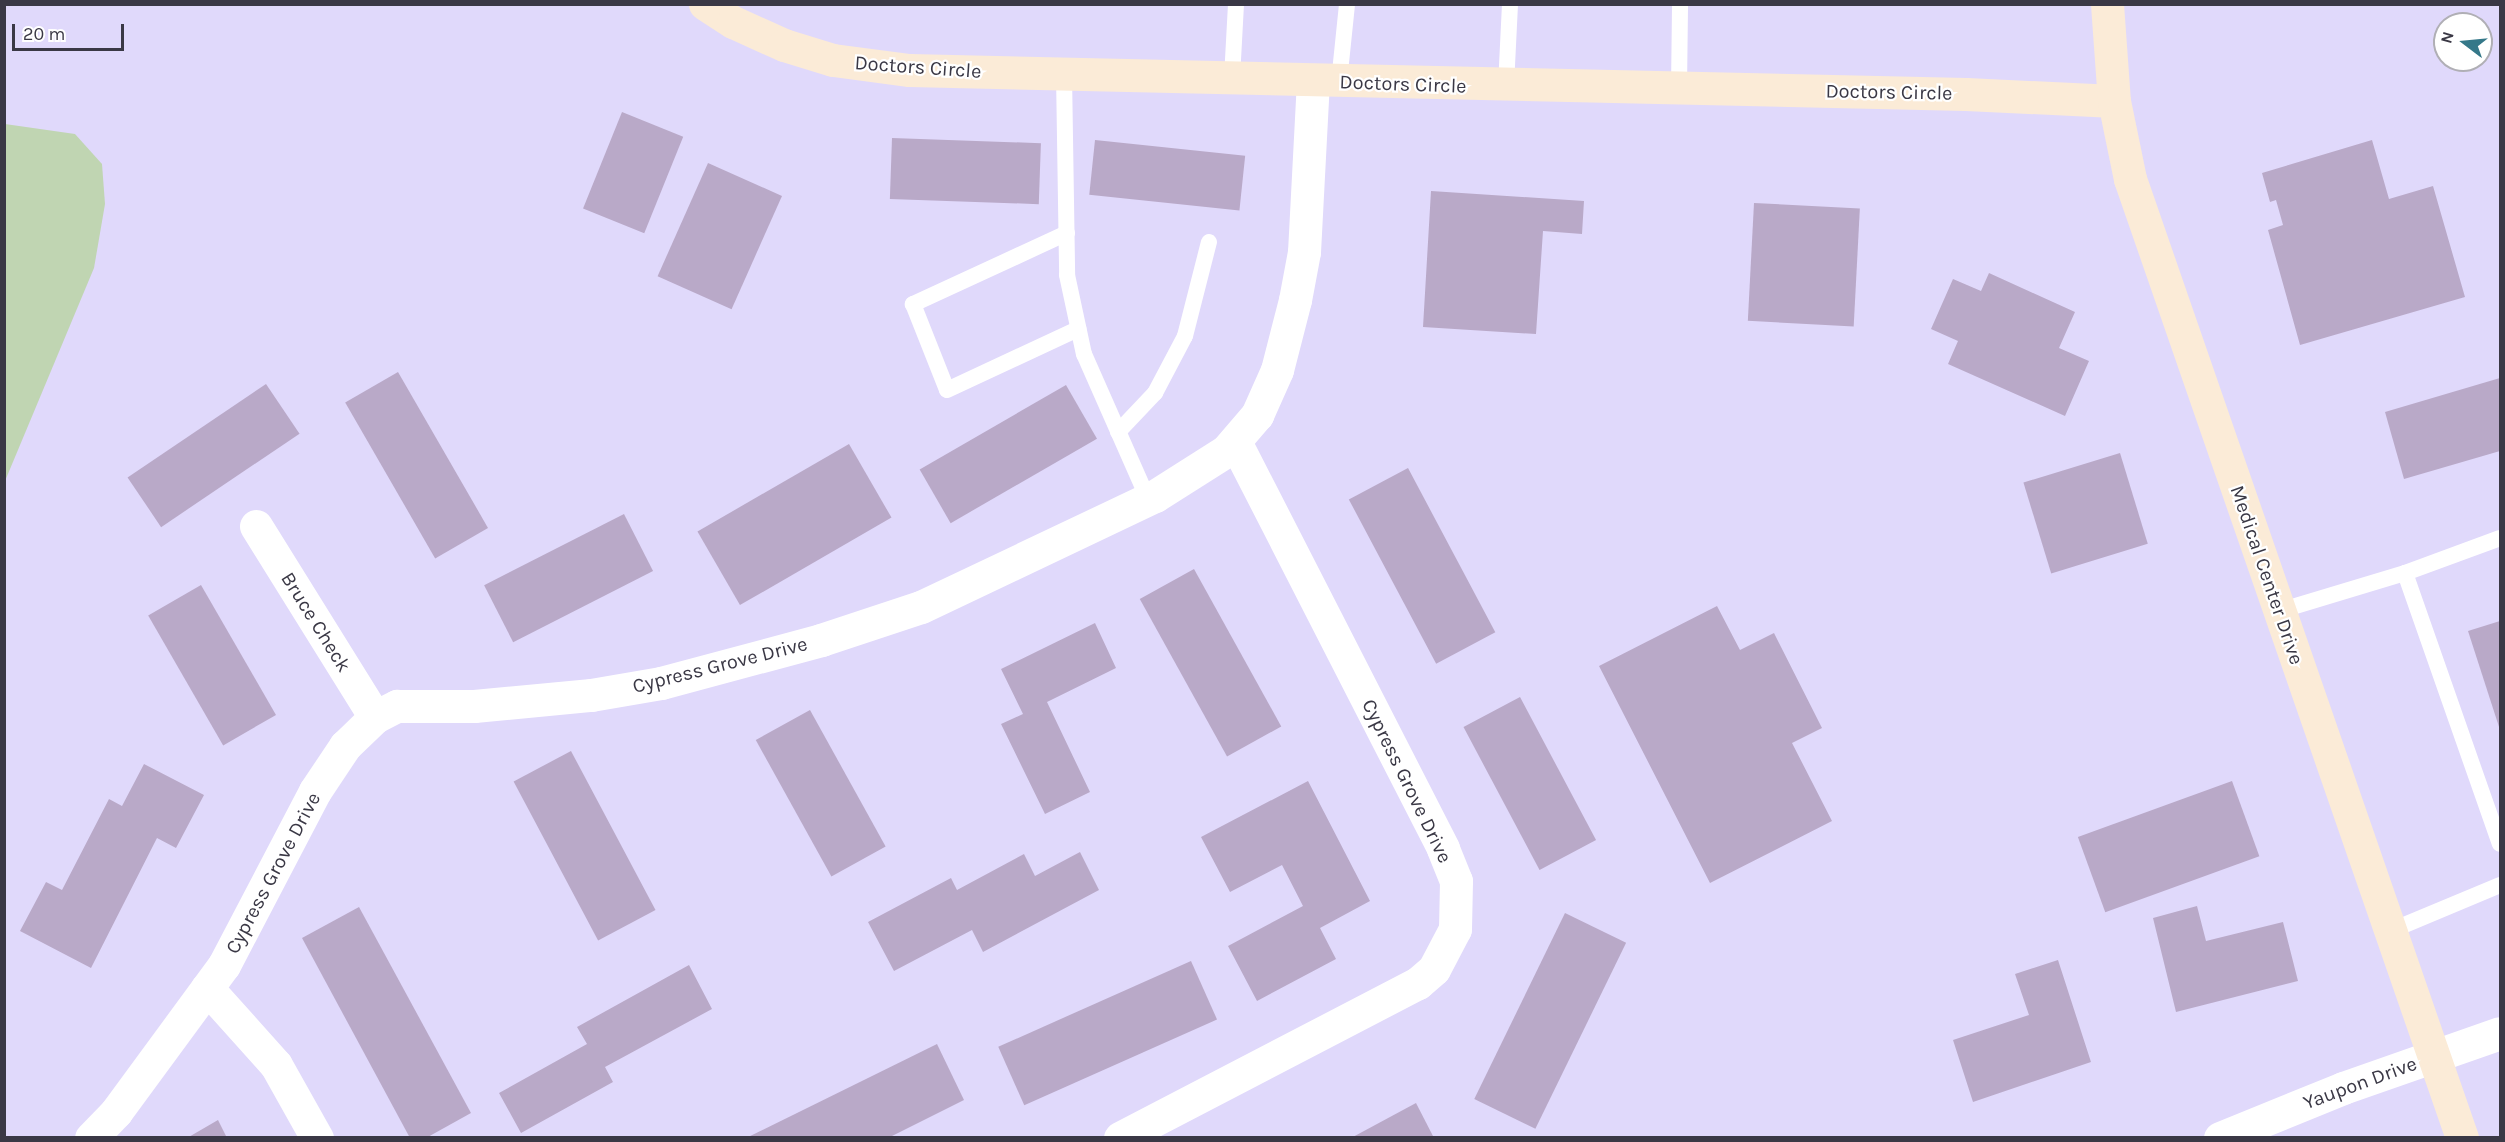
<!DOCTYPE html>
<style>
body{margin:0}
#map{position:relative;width:2505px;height:1142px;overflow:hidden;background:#e0d9fb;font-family:Karla,sans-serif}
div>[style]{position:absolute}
.green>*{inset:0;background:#c0d5b2}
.building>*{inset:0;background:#b9a9c8;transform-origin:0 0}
.lane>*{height:16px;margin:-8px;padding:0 8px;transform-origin:8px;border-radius:8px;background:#fff}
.street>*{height:33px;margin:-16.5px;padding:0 16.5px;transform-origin:16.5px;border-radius:16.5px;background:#fff}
.secondary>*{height:33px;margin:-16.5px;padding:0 16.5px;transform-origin:16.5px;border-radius:16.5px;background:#fbebd7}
span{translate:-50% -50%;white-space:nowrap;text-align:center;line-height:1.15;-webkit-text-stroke:4.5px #fff;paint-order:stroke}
.street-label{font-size:20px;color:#3a3845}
.frame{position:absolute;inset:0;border:6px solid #3a3845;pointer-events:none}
.north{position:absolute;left:2433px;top:12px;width:60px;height:60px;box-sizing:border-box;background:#fff;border:2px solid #b0afb5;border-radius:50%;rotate:286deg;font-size:16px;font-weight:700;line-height:24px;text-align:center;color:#3a3845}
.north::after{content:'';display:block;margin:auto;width:21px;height:27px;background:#357889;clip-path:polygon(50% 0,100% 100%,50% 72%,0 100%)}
.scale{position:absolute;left:12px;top:24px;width:112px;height:27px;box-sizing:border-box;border:3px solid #3a3845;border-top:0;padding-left:8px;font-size:18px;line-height:21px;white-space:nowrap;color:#3a3845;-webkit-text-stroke:4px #fff;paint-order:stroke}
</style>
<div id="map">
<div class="green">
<div style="clip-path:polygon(5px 124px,75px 134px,102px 164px,105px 204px,94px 268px,5px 481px)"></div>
</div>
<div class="building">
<div style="left:622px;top:112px;width:66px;height:104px;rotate:22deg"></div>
<div style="left:892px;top:138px;width:149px;height:61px;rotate:2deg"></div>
<div style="left:1095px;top:140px;width:151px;height:55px;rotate:6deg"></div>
<div style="clip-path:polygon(2372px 140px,2389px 199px,2433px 186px,2465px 297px,2300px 345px,2268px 230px,2283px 225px,2276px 200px,2270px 202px,2262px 173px)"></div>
<div style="left:708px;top:163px;width:81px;height:124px;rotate:24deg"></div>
<div style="clip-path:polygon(1431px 191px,1584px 201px,1582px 234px,1543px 231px,1536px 334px,1423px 327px)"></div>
<div style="left:1754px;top:203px;width:106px;height:118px;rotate:3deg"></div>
<div style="clip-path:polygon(1989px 273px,2075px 312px,2059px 348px,2089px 361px,2065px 416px,1948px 364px,1958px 341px,1931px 329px,1953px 279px,1981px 291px)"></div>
<div style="left:398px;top:372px;width:180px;height:61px;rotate:60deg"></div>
<div style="clip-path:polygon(2500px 378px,2500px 451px,2404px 479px,2385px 412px)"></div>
<div style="left:266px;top:384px;width:60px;height:167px;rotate:56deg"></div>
<div style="left:1066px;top:385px;width:62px;height:169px;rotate:60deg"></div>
<div style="left:849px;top:444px;width:85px;height:175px;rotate:60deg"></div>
<div style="left:2120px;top:453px;width:95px;height:101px;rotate:73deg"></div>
<div style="left:1408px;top:468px;width:186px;height:67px;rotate:62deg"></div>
<div style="left:624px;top:514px;width:64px;height:157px;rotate:63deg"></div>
<div style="left:1194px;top:569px;width:180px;height:62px;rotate:61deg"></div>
<div style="left:201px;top:585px;width:150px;height:61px;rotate:60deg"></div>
<div style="clip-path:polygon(1717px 606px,1740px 650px,1774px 633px,1822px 728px,1792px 743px,1832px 821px,1710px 883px,1599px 666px)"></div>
<div style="clip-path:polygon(2500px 621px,2500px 730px,2468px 631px)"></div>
<div style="clip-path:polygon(1095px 623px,1116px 668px,1047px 702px,1090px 792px,1045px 814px,1001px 724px,1023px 714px,1001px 669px)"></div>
<div style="left:1520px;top:697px;width:162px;height:64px;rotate:62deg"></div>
<div style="left:810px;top:710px;width:156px;height:62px;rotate:61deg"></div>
<div style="left:571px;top:751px;width:180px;height:65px;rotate:62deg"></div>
<div style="clip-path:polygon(144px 764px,204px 795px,176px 848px,157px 838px,91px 968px,20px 931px,46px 882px,62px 890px,109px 799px,122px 806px)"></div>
<div style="clip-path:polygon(1308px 781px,1370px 901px,1320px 928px,1336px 959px,1257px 1001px,1228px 946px,1303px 906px,1282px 865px,1230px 892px,1201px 837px)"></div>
<div style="left:2232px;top:781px;width:80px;height:164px;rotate:70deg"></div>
<div style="clip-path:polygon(1080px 852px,1099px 890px,983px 952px,972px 930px,894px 971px,868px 922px,951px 878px,957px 890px,1024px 854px,1035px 876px)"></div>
<div style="clip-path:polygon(2197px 906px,2206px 941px,2283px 922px,2298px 981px,2176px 1012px,2153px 918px)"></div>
<div style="clip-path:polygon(359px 907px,471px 1113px,426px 1138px,410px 1138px,302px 938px)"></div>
<div style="left:1565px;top:913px;width:68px;height:207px;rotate:26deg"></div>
<div style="clip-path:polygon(2058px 960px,2091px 1062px,1973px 1102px,1953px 1040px,2029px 1015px,2015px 974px)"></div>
<div style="left:1191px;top:961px;width:64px;height:211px;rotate:66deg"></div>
<div style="clip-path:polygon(689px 965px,712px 1009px,605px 1067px,613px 1082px,521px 1133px,499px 1093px,587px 1044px,577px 1027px)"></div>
<div style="clip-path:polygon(937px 1044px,964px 1100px,888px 1138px,746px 1138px)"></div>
<div style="clip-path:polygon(1416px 1103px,1434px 1138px,1351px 1138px)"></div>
<div style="clip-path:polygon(218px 1120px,227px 1138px,187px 1138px)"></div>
</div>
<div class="lane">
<div style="left:1064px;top:74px;width:201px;rotate:89.1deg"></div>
<div style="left:1067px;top:275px;width:81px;rotate:77.9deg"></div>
<div style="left:1084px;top:354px;width:158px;rotate:66.2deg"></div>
<div style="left:1232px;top:78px;width:74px;rotate:-86.9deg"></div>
<div style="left:1339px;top:82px;width:78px;rotate:-84.1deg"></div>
<div style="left:1506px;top:86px;width:82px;rotate:-87.2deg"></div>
<div style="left:1679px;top:89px;width:85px;rotate:-89.3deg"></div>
<div style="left:1067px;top:233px;width:170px;rotate:155.2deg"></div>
<div style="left:913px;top:304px;width:92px;rotate:68.4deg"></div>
<div style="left:947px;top:390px;width:145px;rotate:-25deg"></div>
<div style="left:1118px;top:432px;width:54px;rotate:-46.5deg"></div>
<div style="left:1155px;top:393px;width:64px;rotate:-62.2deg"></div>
<div style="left:1185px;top:336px;width:97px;rotate:-75.7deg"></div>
<div style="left:2405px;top:573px;width:101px;rotate:-20.2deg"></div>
<div style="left:2279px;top:611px;width:132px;rotate:-16.8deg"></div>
<div style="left:2405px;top:573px;width:287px;rotate:70.7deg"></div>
<div style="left:2390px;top:931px;width:119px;rotate:-22.7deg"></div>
</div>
<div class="street">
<div style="left:256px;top:526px;width:225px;rotate:58.1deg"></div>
<div style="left:207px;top:988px;width:103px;rotate:48.1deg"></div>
<div style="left:276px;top:1065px;width:84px;rotate:60.7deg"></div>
<div style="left:91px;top:1138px;width:36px;rotate:-46deg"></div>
<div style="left:116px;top:1112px;width:182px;rotate:-53.7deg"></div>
<div style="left:224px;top:965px;width:196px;rotate:-62.4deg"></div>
<div style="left:315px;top:791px;width:54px;rotate:-56.3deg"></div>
<div style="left:345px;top:746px;width:42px;rotate:-44deg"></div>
<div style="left:375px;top:717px;width:25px;rotate:-27deg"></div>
<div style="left:397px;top:706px;width:77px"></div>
<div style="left:474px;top:706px;width:118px;rotate:-5.4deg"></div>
<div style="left:591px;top:695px;width:71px;rotate:-9.7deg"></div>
<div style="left:661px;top:683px;width:166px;rotate:-15deg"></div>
<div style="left:821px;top:640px;width:105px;rotate:-18.3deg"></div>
<div style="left:921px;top:607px;width:259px;rotate:-25.4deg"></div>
<div style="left:1155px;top:496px;width:84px;rotate:-32.4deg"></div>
<div style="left:1226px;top:451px;width:48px;rotate:-49.3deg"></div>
<div style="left:1257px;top:415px;width:49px;rotate:-66deg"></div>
<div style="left:1277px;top:370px;width:72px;rotate:-75.6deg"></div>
<div style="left:1295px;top:300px;width:49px;rotate:-79.4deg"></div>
<div style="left:1304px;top:252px;width:171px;rotate:-87deg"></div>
<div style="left:1120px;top:1138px;width:336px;rotate:-27.5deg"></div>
<div style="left:1418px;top:983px;width:21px;rotate:-41deg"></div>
<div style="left:1434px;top:969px;width:45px;rotate:-62.3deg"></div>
<div style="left:1455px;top:929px;width:48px;rotate:-88.8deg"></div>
<div style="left:1456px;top:881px;width:35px;rotate:-112deg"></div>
<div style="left:1443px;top:848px;width:457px;rotate:-117.1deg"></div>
<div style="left:2220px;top:1138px;width:133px;rotate:-22.1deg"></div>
<div style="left:2343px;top:1088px;width:166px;rotate:-19.3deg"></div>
</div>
<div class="secondary">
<div style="left:705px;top:4px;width:33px;rotate:33deg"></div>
<div style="left:733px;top:22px;width:56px;rotate:24.3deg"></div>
<div style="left:784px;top:45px;width:51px;rotate:17deg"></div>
<div style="left:833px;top:60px;width:77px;rotate:7.5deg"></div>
<div style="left:909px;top:70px;width:1057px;rotate:1.3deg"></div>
<div style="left:1966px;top:94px;width:148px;rotate:2.7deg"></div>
<div style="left:2107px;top:4px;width:97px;rotate:85.9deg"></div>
<div style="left:2114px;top:101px;width:80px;rotate:78.4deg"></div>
<div style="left:2130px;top:179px;width:1015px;rotate:70.9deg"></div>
</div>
<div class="street-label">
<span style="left:918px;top:67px;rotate:4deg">Doctors Circle</span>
<span style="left:1403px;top:84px;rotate:2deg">Doctors Circle</span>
<span style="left:1889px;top:92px;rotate:1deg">Doctors Circle</span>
<span style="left:2267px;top:575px;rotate:71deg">Medical Center Drive</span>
<span style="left:316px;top:622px;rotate:58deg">Bruce Check</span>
<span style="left:720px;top:665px;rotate:-14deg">Cypress Grove Drive</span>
<span style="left:1407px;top:781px;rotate:64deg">Cypress Grove Drive</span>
<span style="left:273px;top:873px;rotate:-62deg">Cypress Grove Drive</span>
<span style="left:2360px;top:1083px;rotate:-20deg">Yaupon Drive</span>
</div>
<div class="frame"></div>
<div class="north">N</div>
<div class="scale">20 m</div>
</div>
